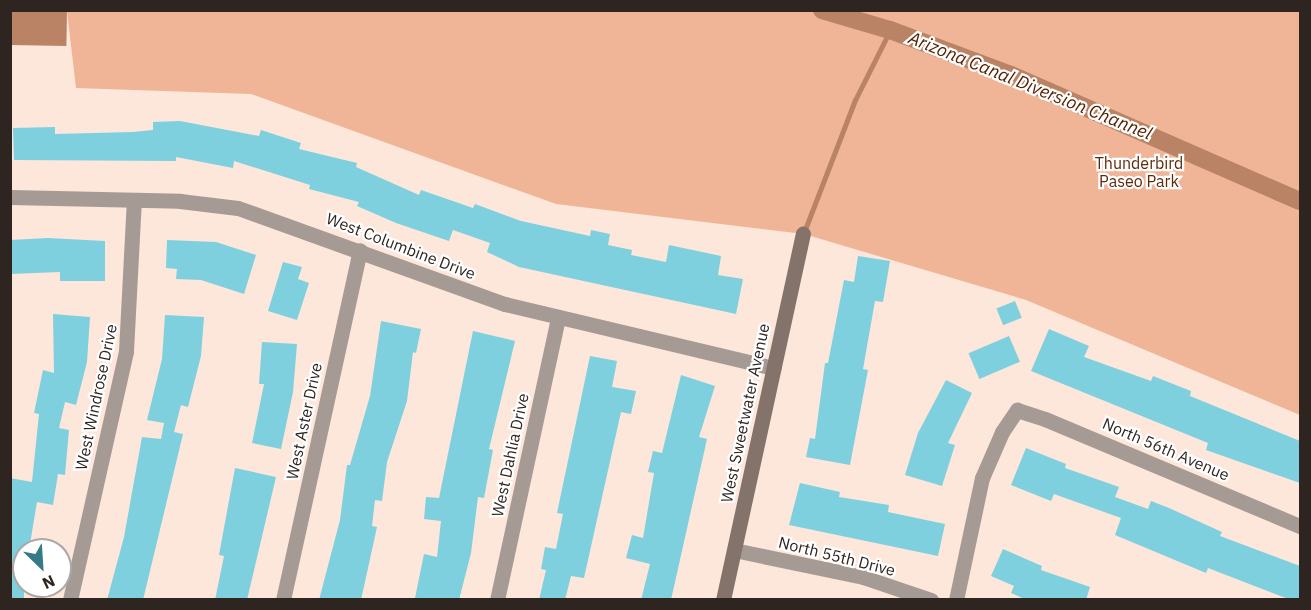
<!DOCTYPE html>
<style>
body{margin:0}
#map{position:relative;width:1311px;height:610px;overflow:hidden;background:#fde6da;font-family:"IBM Plex Sans",sans-serif}
div>[style]{position:absolute}
.green>*{inset:0;background:#f0b597}
.water>*{inset:0;background:#bb8366;transform-origin:0 0}
.stream>*{height:5px;margin:-2.5px;padding:0 2.5px;transform-origin:2.5px;border-radius:2.5px;background:#bb8366}
.canal>*{height:18px;margin:-9px;padding:0 9px;transform-origin:9px;border-radius:9px;background:#bb8366}
.building>*{inset:0;background:#7fd0de;transform-origin:0 0}
.street>*{height:15px;margin:-7.5px;padding:0 7.5px;transform-origin:7.5px;border-radius:7.5px;background:#a69a94}
.secondary>*{height:15px;margin:-7.5px;padding:0 7.5px;transform-origin:7.5px;border-radius:7.5px;background:#84736a}
span{translate:-50% -50%;white-space:nowrap;text-align:center;line-height:1.15;-webkit-text-stroke:4.5px #fff;paint-order:stroke}
.park-label{font-size:16px;color:#5f2a08}
.street-label{font-size:16px;color:#2f2520}
.water-label{font-size:18px;color:#552100;font-style:italic}
.frame{position:absolute;inset:0;border:12px solid #2f2520;pointer-events:none}
.north{position:absolute;left:12px;top:538px;width:60px;height:60px;box-sizing:border-box;background:#fff;border:2px solid #aca8a6;border-radius:50%;rotate:155deg;font-size:16px;font-weight:700;line-height:24px;text-align:center;color:#2f2520}
.north::after{content:'';display:block;margin:auto;width:21px;height:27px;background:#357b87;clip-path:polygon(50% 0,100% 100%,50% 72%,0 100%)}
</style>
<div id="map">
<div class="green">
<div style="clip-path:polygon(67px 11px,1300px 11px,1300px 415px,1026px 300px,804px 234px,556px 204px,251px 94px,76px 88px)"></div>
</div>
<div class="water">
<div style="left:11px;top:10px;width:56px;height:35px;rotate:1deg"></div>
</div>
<div class="stream">
<div style="left:804px;top:232px;width:142px;rotate:-68.9deg"></div>
<div style="left:855px;top:100px;width:78px;rotate:-63.4deg"></div>
</div>
<div class="canal">
<div style="left:822px;top:10px;width:71px;rotate:16.4deg"></div>
<div style="left:890px;top:30px;width:129px;rotate:20.4deg"></div>
<div style="left:1011px;top:75px;width:315px;rotate:23.6deg"></div>
</div>
<div class="building">
<div style="clip-path:polygon(180px 121px,259px 136px,261px 130px,301px 143px,299px 149px,357px 163px,356px 167px,419px 195px,421px 190px,473px 208px,475px 204px,521px 221px,590px 236px,591px 230px,610px 234px,608px 245px,632px 250px,631px 255px,666px 262px,669px 245px,721px 256px,718px 275px,743px 279px,736px 314px,519px 267px,487px 252px,490px 243px,453px 230px,449px 241px,396px 223px,357px 206px,359px 202px,309px 189px,310px 185px,234px 161px,233px 168px,176px 157px,176px 161px,14px 160px,13px 128px,55px 127px,55px 134px,133px 132px,153px 130px,153px 122px)"></div>
<div style="clip-path:polygon(48px 238px,105px 241px,105px 281px,60px 281px,60px 272px,10px 274px,10px 240px)"></div>
<div style="clip-path:polygon(167px 240px,216px 242px,256px 255px,244px 294px,201px 280px,176px 279px,177px 269px,166px 268px)"></div>
<div style="clip-path:polygon(858px 256px,890px 261px,883px 302px,875px 301px,863px 369px,868px 370px,850px 465px,806px 457px,810px 438px,815px 439px,825px 363px,828px 363px,844px 280px,854px 282px)"></div>
<div style="clip-path:polygon(283px 262px,302px 267px,298px 279px,309px 283px,297px 320px,268px 311px)"></div>
<div style="left:1015px;top:301px;width:18px;height:20px;rotate:68deg"></div>
<div style="clip-path:polygon(53px 314px,90px 317px,87px 362px,76px 405px,65px 402px,59px 428px,69px 430px,65px 475px,58px 474px,53px 505px,37px 502px,29px 550px,24px 550px,24px 600px,10px 600px,10px 478px,32px 482px,39px 414px,34px 413px,43px 370px,54px 373px)"></div>
<div style="clip-path:polygon(165px 315px,204px 317px,201px 356px,188px 407px,181px 405px,174px 432px,183px 434px,143px 600px,107px 600px,124px 537px,142px 437px,161px 439px,164px 423px,147px 420px,162px 359px)"></div>
<div style="clip-path:polygon(381px 321px,421px 329px,416px 353px,413px 352px,407px 401px,387px 462px,382px 501px,375px 500px,372px 526px,377px 527px,361px 600px,319px 600px,340px 520px,347px 465px,350px 465px,370px 396px)"></div>
<div style="clip-path:polygon(1049px 329px,1089px 346px,1084px 357px,1151px 381px,1153px 376px,1191px 391px,1190px 396px,1300px 441px,1300px 483px,1206px 450px,1208px 443px,1031px 371px)"></div>
<div style="clip-path:polygon(473px 331px,515px 341px,489px 449px,493px 450px,484px 498px,478px 497px,471px 553px,459px 600px,415px 598px,424px 554px,437px 557px,441px 521px,424px 519px,426px 497px,439px 498px)"></div>
<div style="left:1009px;top:336px;width:28px;height:44px;rotate:67deg"></div>
<div style="clip-path:polygon(262px 342px,297px 344px,293px 392px,281px 449px,252px 443px,264px 384px,259px 384px)"></div>
<div style="clip-path:polygon(590px 356px,617px 361px,612px 387px,636px 391px,631px 414px,621px 412px,584px 578px,571px 576px,565px 600px,539px 600px,546px 570px,541px 569px,545px 547px,556px 549px,563px 514px,557px 513px)"></div>
<div style="clip-path:polygon(681px 375px,715px 386px,699px 437px,707px 439px,671px 600px,641px 600px,650px 564px,626px 558px,632px 535px,643px 538px,654px 473px,648px 472px,653px 451px,662px 453px)"></div>
<div style="clip-path:polygon(946px 380px,972px 393px,948px 443px,955px 445px,942px 486px,905px 475px,918px 433px)"></div>
<div style="clip-path:polygon(1026px 448px,1066px 464px,1065px 468px,1119px 487px,1115px 497px,1148px 509px,1151px 501px,1169px 508px,1222px 532px,1220px 536px,1300px 566px,1300px 600px,1291px 600px,1208px 568px,1206px 573px,1115px 535px,1121px 518px,1054px 494px,1051px 501px,1011px 485px)"></div>
<div style="clip-path:polygon(235px 468px,276px 477px,247px 600px,215px 600px,224px 556px,219px 555px)"></div>
<div style="clip-path:polygon(800px 483px,840px 492px,839px 497px,889px 505px,888px 512px,945px 524px,938px 556px,789px 525px)"></div>
<div style="clip-path:polygon(1003px 549px,1042px 566px,1041px 570px,1090px 587px,1086px 600px,1027px 600px,1011px 593px,1014px 586px,991px 576px)"></div>
</div>
<div class="street">
<div style="left:10px;top:197px;width:170px;rotate:1.3deg"></div>
<div style="left:180px;top:201px;width:58px;rotate:6.9deg"></div>
<div style="left:238px;top:208px;width:284px;rotate:19.8deg"></div>
<div style="left:505px;top:304px;width:276px;rotate:13.4deg"></div>
<div style="left:734px;top:550px;width:132px;rotate:11.8deg"></div>
<div style="left:863px;top:577px;width:72px;rotate:18.7deg"></div>
<div style="left:70px;top:600px;width:255px;rotate:-77.3deg"></div>
<div style="left:126px;top:351px;width:151px;rotate:-87deg"></div>
<div style="left:283px;top:600px;width:358px;rotate:-77.6deg"></div>
<div style="left:497px;top:600px;width:288px;rotate:-77.8deg"></div>
<div style="left:956px;top:600px;width:125px;rotate:-78deg"></div>
<div style="left:982px;top:478px;width:50px;rotate:-66.5deg"></div>
<div style="left:1002px;top:432px;width:27px;rotate:-56deg"></div>
<div style="left:1017px;top:410px;width:29px;rotate:18deg"></div>
<div style="left:1045px;top:419px;width:277px;rotate:22.8deg"></div>
</div>
<div class="secondary">
<div style="left:723px;top:600px;width:375px;rotate:-77.7deg"></div>
</div>
<div class="park-label">
<span style="left:1139px;top:172px">Thunderbird<br>Paseo Park</span>
</div>
<div class="street-label">
<span style="left:401px;top:246px;rotate:21deg">West Columbine Drive</span>
<span style="left:96px;top:397px;rotate:-78deg">West Windrose Drive</span>
<span style="left:745px;top:413px;rotate:-78deg">West Sweetwater Avenue</span>
<span style="left:304px;top:421px;rotate:-78deg">West Aster Drive</span>
<span style="left:1166px;top:449px;rotate:23deg">North 56th Avenue</span>
<span style="left:510px;top:455px;rotate:-78deg">West Dahlia Drive</span>
<span style="left:837px;top:556px;rotate:14deg">North 55th Drive</span>
</div>
<div class="water-label">
<span style="left:1030px;top:86px;rotate:22deg">Arizona Canal Diversion Channel</span>
</div>
<div class="frame"></div>
<div class="north">N</div>
</div>
